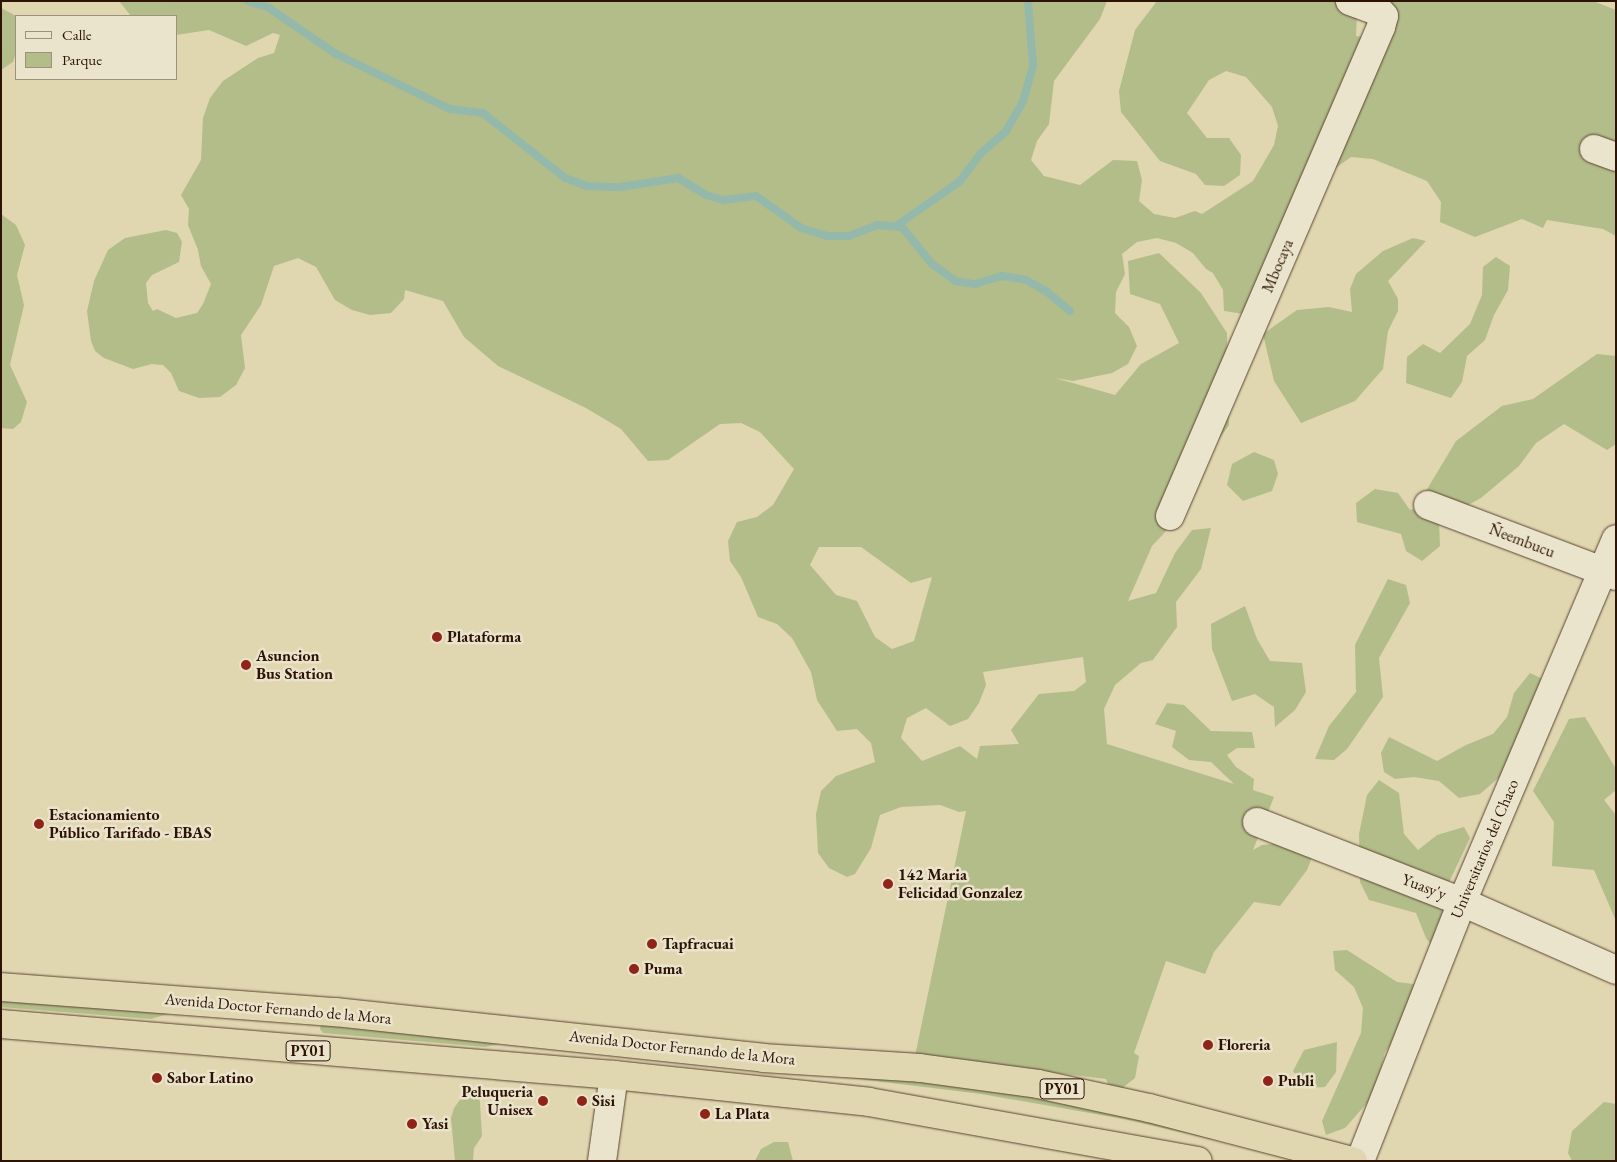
<!DOCTYPE html>
<meta charset="utf-8">
<style>
body{margin:0}
#map{position:relative;width:1617px;height:1162px;overflow:hidden;background:#e0d6b0;font-family:"EB Garamond",serif}
div>[style]{position:absolute}
.green>*{inset:0;background:#b3bd8a}
.stream>*{height:8px;margin:-4px;padding:0 4px;transform-origin:4px;border-radius:4px;background:#94b9ab}
.roads{filter:drop-shadow(0 0 1px #5a4430) drop-shadow(0 0 1px #5a4430)}
.minor>*{height:28px;margin:-14px;padding:0 14px;transform-origin:14px;border-radius:14px;background:#ebe4cc}
.highway>*{height:28px;margin:-14px;padding:0 14px;transform-origin:14px;border-radius:14px;background:#e0d6b0}
.dots>*{width:14px;height:14px;translate:-50% -50%;box-sizing:border-box;border:2px solid #ebe4cc;border-radius:50%}
span{translate:-50% -50%;white-space:nowrap;text-align:center;line-height:1.15;-webkit-text-stroke:5px #ebe4cc;paint-order:stroke}
.shield-label span{padding:1px 4px;background:#ebe4cc;border:1px solid;border-radius:4px;-webkit-text-stroke-width:0}
.shield-label{font-size:15px;color:#2d1305;font-weight:700}
.street-label{font-size:16px;color:#2d1305}
.poi-label{font-size:16px;color:#2d1305;font-weight:700}
.left{translate:0 -50%;text-align:left}
.right{translate:-100% -50%;text-align:right}
.frame{position:absolute;inset:0;border:2px solid #2d1305;pointer-events:none}
.legend{position:absolute;left:15px;top:15px;width:162px;height:65px;box-sizing:border-box;background:#ebe4cc;border:1px solid #9f907c;margin:0;padding:6px 9px;list-style:none;font-size:15px;color:#2d1305}
.legend li{display:flex;align-items:center;gap:10px;height:25px}
.legend b{width:25px;border:1px solid #9f907c}
</style>
<div id="map">
<div class="green">
<div style="clip-path:polygon(evenodd,119px 1px,1107px 1px,1100px 19px,1054px 81px,1049px 124px,1037px 141px,1031px 160px,1044px 176px,1080px 185px,1113px 160px,1137px 161px,1142px 180px,1139px 201px,1154px 214px,1175px 218px,1195px 211px,1202px 214px,1253px 181px,1274px 145px,1278px 126px,1272px 107px,1246px 77px,1226px 71px,1209px 80px,1187px 113px,1207px 138px,1229px 138px,1241px 155px,1240px 175px,1224px 186px,1205px 185px,1196px 174px,1160px 161px,1121px 112px,1119px 91px,1135px 30px,1157px 1px,1350px 1px,1357px 16px,1356px 36px,1377px 38px,1356px 1px,1593px 1px,1616px 10px,1616px 236px,1603px 229px,1547px 220px,1543px 228px,1522px 219px,1475px 237px,1440px 222px,1441px 202px,1427px 181px,1373px 159px,1351px 157px,1322px 178px,1243px 314px,1224px 311px,1223px 290px,1213px 273px,1206px 269px,1193px 253px,1176px 243px,1157px 238px,1137px 242px,1122px 254px,1125px 274px,1116px 292px,1115px 313px,1129px 327px,1137px 346px,1128px 364px,1112px 373px,1073px 381px,1055px 378px,1115px 395px,1141px 364px,1179px 343px,1160px 304px,1130px 294px,1128px 261px,1159px 253px,1201px 293px,1227px 333px,1229px 425px,1196px 471px,1168px 529px,1152px 546px,1128px 601px,1156px 593px,1175px 553px,1192px 530px,1211px 528px,1201px 569px,1176px 602px,1177px 627px,1153px 660px,1141px 663px,1115px 685px,1104px 709px,1107px 744px,1234px 784px,1211px 762px,1189px 760px,1172px 747px,1176px 731px,1155px 724px,1167px 703px,1184px 705px,1211px 731px,1252px 732px,1255px 748px,1237px 748px,1227px 755px,1236px 767px,1254px 779px,1253px 790px,1274px 797px,1253px 850px,1262px 845px,1319px 840px,1307px 870px,1280px 906px,1254px 902px,1214px 952px,1205px 974px,1166px 961px,1134px 1053px,1139px 1056px,1135px 1078px,1121px 1089px,1111px 1091px,1106px 1079px,915px 1056px,966px 811px,959px 812px,940px 805px,901px 807px,880px 815px,871px 848px,855px 874px,847px 877px,829px 868px,818px 853px,816px 814px,821px 791px,836px 776px,875px 762px,871px 743px,857px 729px,837px 731px,817px 700px,811px 672px,792px 638px,777px 624px,758px 617px,741px 577px,730px 561px,728px 541px,737px 522px,757px 517px,773px 505px,794px 469px,760px 432px,741px 423px,720px 424px,668px 460px,648px 461px,621px 429px,586px 408px,498px 366px,464px 337px,443px 301px,405px 290px,404px 299px,391px 313px,370px 315px,352px 310px,335px 300px,316px 267px,298px 258px,274px 266px,261px 305px,241px 335px,245px 368px,236px 385px,220px 397px,199px 398px,179px 391px,171px 373px,163px 365px,152px 364px,133px 369px,104px 358px,95px 351px,91px 341px,87px 311px,94px 281px,108px 250px,125px 238px,166px 230px,177px 233px,182px 242px,179px 262px,152px 275px,146px 283px,148px 303px,153px 311px,157px 309px,176px 318px,197px 313px,203px 304px,211px 284px,201px 266px,198px 250px,188px 225px,189px 209px,181px 195px,201px 160px,203px 118px,210px 98px,223px 81px,258px 58px,274px 53px,280px 35px,273px 33px,246px 46px,209px 30px,176px 35px,176px 16px,131px 16px,119px 1px,819px 547px,861px 547px,911px 583px,932px 577px,914px 641px,892px 649px,875px 637px,857px 601px,836px 595px,810px 565px,819px 547px,119px 1px,1083px 657px,1086px 682px,1074px 691px,1039px 694px,1011px 730px,1019px 744px,980px 746px,977px 759px,960px 746px,922px 761px,901px 738px,907px 718px,926px 708px,950px 726px,968px 719px,979px 703px,986px 685px,983px 672px,1083px 657px)"></div>
<div style="clip-path:polygon(1px 8px,16px 16px,16px 53px,13px 62px,1px 70px)"></div>
<div style="clip-path:polygon(1px 214px,16px 225px,25px 245px,17px 275px,24px 305px,10px 365px,27px 402px,21px 422px,13px 429px,1px 428px)"></div>
<div style="clip-path:polygon(1413px 238px,1426px 241px,1388px 281px,1398px 299px,1398px 311px,1388px 331px,1383px 369px,1355px 401px,1301px 423px,1274px 381px,1263px 334px,1297px 310px,1329px 307px,1352px 312px,1350px 289px,1356px 274px,1383px 251px)"></div>
<div style="clip-path:polygon(1496px 257px,1510px 266px,1508px 290px,1494px 315px,1485px 340px,1467px 356px,1462px 382px,1451px 398px,1406px 383px,1407px 357px,1423px 344px,1440px 353px,1470px 324px,1482px 295px,1483px 267px)"></div>
<div style="clip-path:polygon(1597px 354px,1616px 356px,1616px 444px,1607px 450px,1564px 424px,1536px 443px,1519px 466px,1481px 498px,1446px 517px,1426px 491px,1456px 441px,1502px 406px,1533px 399px)"></div>
<div style="clip-path:polygon(1254px 452px,1274px 460px,1278px 474px,1272px 491px,1243px 501px,1227px 485px,1232px 464px)"></div>
<div style="clip-path:polygon(1375px 489px,1398px 493px,1410px 510px,1423px 506px,1439px 521px,1440px 546px,1422px 561px,1406px 551px,1401px 534px,1357px 522px,1356px 503px)"></div>
<div style="clip-path:polygon(1388px 579px,1406px 585px,1410px 603px,1379px 658px,1383px 697px,1347px 749px,1334px 760px,1315px 759px,1329px 726px,1356px 692px,1355px 645px)"></div>
<div style="clip-path:polygon(1245px 606px,1257px 639px,1270px 661px,1302px 663px,1306px 692px,1295px 710px,1275px 727px,1274px 707px,1255px 694px,1232px 701px,1212px 649px,1211px 624px)"></div>
<div style="clip-path:polygon(1530px 673px,1547px 681px,1518px 761px,1480px 794px,1459px 798px,1439px 781px,1414px 777px,1395px 779px,1384px 772px,1381px 753px,1389px 737px,1437px 761px,1466px 745px,1493px 734px,1507px 717px,1514px 693px)"></div>
<div style="clip-path:polygon(1585px 717px,1616px 769px,1616px 790px,1604px 800px,1616px 815px,1616px 921px,1594px 870px,1552px 866px,1554px 822px,1533px 791px,1569px 719px)"></div>
<div style="clip-path:polygon(1379px 780px,1399px 793px,1404px 834px,1418px 850px,1437px 835px,1464px 827px,1470px 838px,1443px 895px,1446px 923px,1436px 951px,1426px 938px,1416px 913px,1369px 900px,1360px 882px,1359px 834px,1367px 795px)"></div>
<div style="clip-path:polygon(1347px 950px,1397px 982px,1421px 985px,1403px 1030px,1385px 1052px,1378px 1081px,1368px 1102px,1345px 1128px,1326px 1135px,1322px 1121px,1361px 1033px,1363px 1008px,1354px 987px,1335px 970px,1333px 951px)"></div>
<div style="clip-path:polygon(1px 1000px,167px 1012px,168px 1014px,151px 1019px,1px 1007px)"></div>
<div style="clip-path:polygon(321px 1024px,504px 1043px,485px 1047px,323px 1033px,320px 1029px)"></div>
<div style="clip-path:polygon(1337px 1042px,1336px 1072px,1325px 1087px,1305px 1088px,1293px 1071px,1304px 1050px)"></div>
<div style="clip-path:polygon(775px 1065px,981px 1088px,1125px 1113px,1268px 1152px,1124px 1119px,981px 1094px,777px 1069px)"></div>
<div style="clip-path:polygon(479px 1088px,482px 1136px,474px 1148px,473px 1161px,455px 1161px,451px 1118px,454px 1108px,465px 1093px)"></div>
<div style="clip-path:polygon(1604px 1102px,1616px 1104px,1616px 1161px,1572px 1161px,1568px 1153px,1572px 1131px)"></div>
<div style="clip-path:polygon(774px 1142px,788px 1142px,793px 1161px,755px 1161px,761px 1149px)"></div>
</div>
<div class="stream">
<div style="left:248px;top:1px;width:22px;rotate:18deg"></div>
<div style="left:269px;top:8px;width:81px;rotate:34.5deg"></div>
<div style="left:336px;top:54px;width:97px;rotate:25.8deg"></div>
<div style="left:423px;top:96px;width:30px;rotate:26deg"></div>
<div style="left:450px;top:109px;width:33px;rotate:7deg"></div>
<div style="left:483px;top:113px;width:105px;rotate:38.4deg"></div>
<div style="left:565px;top:178px;width:23px;rotate:20deg"></div>
<div style="left:587px;top:186px;width:33px;rotate:2deg"></div>
<div style="left:620px;top:187px;width:59px;rotate:-8.8deg"></div>
<div style="left:678px;top:178px;width:33px;rotate:31deg"></div>
<div style="left:706px;top:195px;width:19px;rotate:16deg"></div>
<div style="left:724px;top:200px;width:32px;rotate:-7deg"></div>
<div style="left:756px;top:196px;width:55px;rotate:35.4deg"></div>
<div style="left:801px;top:228px;width:27px;rotate:17deg"></div>
<div style="left:827px;top:236px;width:22px"></div>
<div style="left:849px;top:236px;width:30px;rotate:-21deg"></div>
<div style="left:877px;top:225px;width:25px;rotate:5deg"></div>
<div style="left:902px;top:227px;width:48px;rotate:51deg"></div>
<div style="left:932px;top:264px;width:29px;rotate:36deg"></div>
<div style="left:955px;top:281px;width:20px;rotate:9deg"></div>
<div style="left:975px;top:284px;width:28px;rotate:-17deg"></div>
<div style="left:1002px;top:276px;width:24px;rotate:9deg"></div>
<div style="left:1026px;top:280px;width:23px;rotate:29deg"></div>
<div style="left:1046px;top:291px;width:31px;rotate:40deg"></div>
<div style="left:896px;top:226px;width:78px;rotate:-35.1deg"></div>
<div style="left:960px;top:181px;width:34px;rotate:-53deg"></div>
<div style="left:980px;top:154px;width:35px;rotate:-41deg"></div>
<div style="left:1006px;top:131px;width:34px;rotate:-60deg"></div>
<div style="left:1023px;top:101px;width:37px;rotate:-74deg"></div>
<div style="left:1033px;top:65px;width:64px;rotate:-94.5deg"></div>
</div>
<div class="roads">
<div class="minor">
<div style="left:1594px;top:149px;width:23px;rotate:20deg"></div>
<div style="left:1428px;top:505px;width:201px;rotate:20.7deg"></div>
<div style="left:1170px;top:516px;width:533px;rotate:-66.66deg"></div>
<div style="left:1381px;top:27px;width:11px;rotate:-75deg"></div>
<div style="left:1384px;top:16px;width:6px;rotate:-135deg"></div>
<div style="left:1380px;top:12px;width:32px;rotate:-160deg"></div>
<div style="left:1257px;top:822px;width:220px;rotate:21.3deg"></div>
<div style="left:1462px;top:902px;width:168px;rotate:23.8deg"></div>
<div style="left:602px;top:1161px;width:87px;rotate:-82.1deg"></div>
<div style="left:1360px;top:1161px;width:278px;rotate:-68.5deg"></div>
<div style="left:1462px;top:902px;width:394px;rotate:-67deg"></div>
</div>
<div class="highway">
<div style="left:1px;top:987px;width:335px;rotate:4.3deg"></div>
<div style="left:335px;top:1012px;width:430px;rotate:6.1deg"></div>
<div style="left:763px;top:1058px;width:157px;rotate:3.6deg"></div>
<div style="left:920px;top:1068px;width:119px;rotate:7.7deg"></div>
<div style="left:1038px;top:1084px;width:114px;rotate:12.2deg"></div>
<div style="left:1149px;top:1108px;width:211px;rotate:14.6deg"></div>
<div style="left:1px;top:1024px;width:615px;rotate:4.76deg"></div>
<div style="left:614px;top:1075px;width:256px;rotate:6deg"></div>
<div style="left:869px;top:1102px;width:334px;rotate:10.2deg"></div>
</div>
</div>
<div class="dots">
<div style="left:437px;top:637px;background:#8f2418"></div>
<div style="left:246px;top:665px;background:#8f2418"></div>
<div style="left:39px;top:824px;background:#8f2418"></div>
<div style="left:888px;top:884px;background:#8f2418"></div>
<div style="left:652px;top:944px;background:#8f2418"></div>
<div style="left:634px;top:969px;background:#8f2418"></div>
<div style="left:1208px;top:1045px;background:#8f2418"></div>
<div style="left:157px;top:1078px;background:#8f2418"></div>
<div style="left:1268px;top:1081px;background:#8f2418"></div>
<div style="left:543px;top:1101px;background:#8f2418"></div>
<div style="left:582px;top:1101px;background:#8f2418"></div>
<div style="left:705px;top:1114px;background:#8f2418"></div>
<div style="left:412px;top:1124px;background:#8f2418"></div>
</div>
<div class="shield-label">
<span style="left:308px;top:1051px">PY01</span>
<span style="left:1062px;top:1089px">PY01</span>
</div>
<div class="street-label">
<span style="left:1278px;top:266px;rotate:-67deg">Mbocaya</span>
<span style="left:1522px;top:541px;rotate:21deg">Ñeembucu</span>
<span style="left:1485px;top:849px;rotate:-67deg">Universitarios del Chaco</span>
<span style="left:1424px;top:887px;rotate:21deg">Yuasy'y</span>
<span style="left:278px;top:1009px;rotate:5deg">Avenida Doctor Fernando de la Mora</span>
<span style="left:682px;top:1048px;rotate:6deg">Avenida Doctor Fernando de la Mora</span>
</div>
<div class="poi-label">
<span class="left" style="left:447px;top:637px">Plataforma</span>
<span class="left" style="left:256px;top:665px">Asuncion<br>Bus Station</span>
<span class="left" style="left:49px;top:824px">Estacionamiento<br>Público Tarifado - EBAS</span>
<span class="left" style="left:898px;top:884px">142 Maria<br>Felicidad Gonzalez</span>
<span class="left" style="left:662px;top:944px">Tapfracuai</span>
<span class="left" style="left:644px;top:969px">Puma</span>
<span class="left" style="left:1218px;top:1045px">Floreria</span>
<span class="left" style="left:167px;top:1078px">Sabor Latino</span>
<span class="left" style="left:1278px;top:1081px">Publi</span>
<span class="right" style="left:533px;top:1101px">Peluqueria<br>Unisex</span>
<span class="left" style="left:592px;top:1101px">Sisi</span>
<span class="left" style="left:715px;top:1114px">La Plata</span>
<span class="left" style="left:422px;top:1124px">Yasi</span>
</div>
<div class="frame"></div>
<ul class="legend">
<li><b style="height:6px;background:#ebe4cc"></b>Calle</li>
<li><b style="height:14px;background:#b3bd8a"></b>Parque</li>
</ul>
</div>
